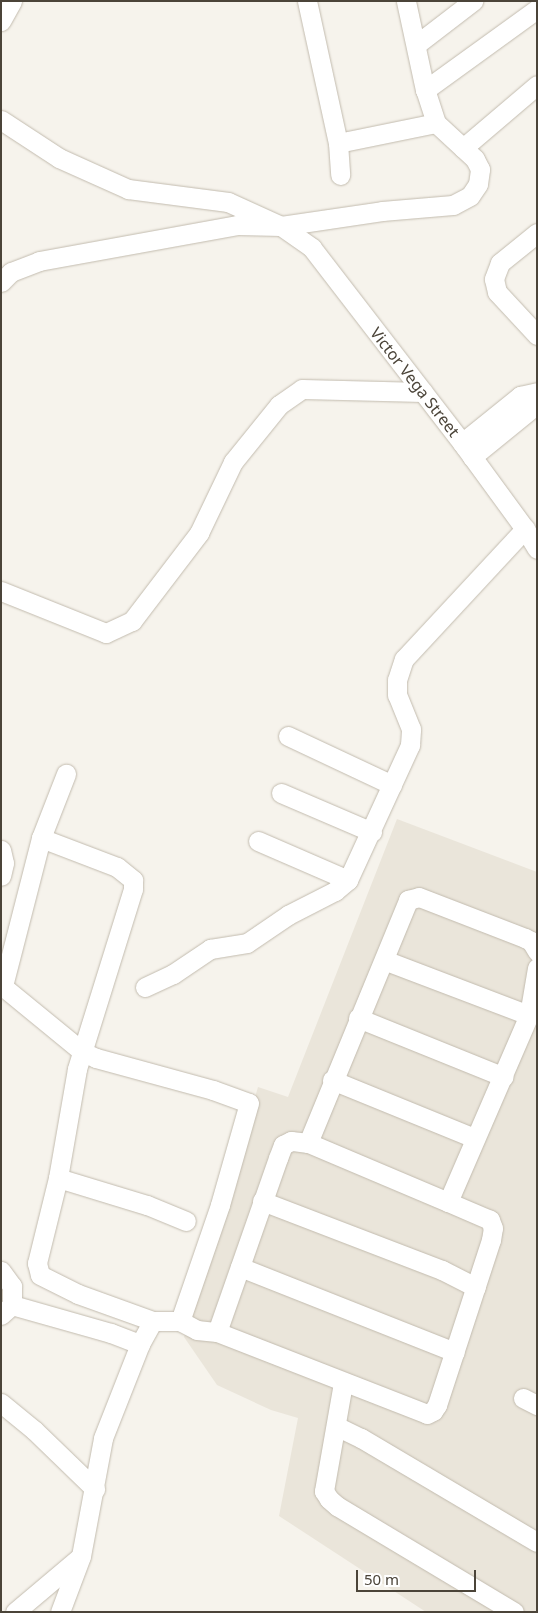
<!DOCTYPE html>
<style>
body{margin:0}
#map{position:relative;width:538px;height:1613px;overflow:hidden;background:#f6f3ec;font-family:"Noto Sans",sans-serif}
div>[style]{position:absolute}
.residential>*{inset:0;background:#eae5da}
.roads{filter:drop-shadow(0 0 1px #c2bbae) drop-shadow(0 0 1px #c2bbae)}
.minor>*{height:19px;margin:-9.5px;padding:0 9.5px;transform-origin:9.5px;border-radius:9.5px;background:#fff}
span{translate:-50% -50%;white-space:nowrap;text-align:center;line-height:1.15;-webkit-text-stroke:4px #fff;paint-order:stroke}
.street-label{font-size:16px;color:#4b4439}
.frame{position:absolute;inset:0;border:2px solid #4b4439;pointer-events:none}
.scale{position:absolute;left:356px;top:1570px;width:120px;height:22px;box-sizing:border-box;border:2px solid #4b4439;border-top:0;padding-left:6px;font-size:15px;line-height:18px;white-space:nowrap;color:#4b4439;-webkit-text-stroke:4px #fff;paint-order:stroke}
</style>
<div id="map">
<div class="residential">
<div style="clip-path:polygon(397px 819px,537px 872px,537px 1612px,426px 1612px,279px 1516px,298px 1418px,271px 1410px,217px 1385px,184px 1337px,258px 1087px,288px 1097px)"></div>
</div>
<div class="roads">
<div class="minor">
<div style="left:307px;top:1px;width:145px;rotate:77.7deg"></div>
<div style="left:338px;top:143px;width:32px;rotate:86deg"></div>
<div style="left:1px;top:21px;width:23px;rotate:-61deg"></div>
<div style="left:417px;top:44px;width:71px;rotate:-37.5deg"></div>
<div style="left:425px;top:90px;width:138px;rotate:-35.9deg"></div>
<div style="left:1px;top:120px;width:69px;rotate:33.2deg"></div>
<div style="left:59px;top:158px;width:76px;rotate:24.2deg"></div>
<div style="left:128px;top:189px;width:101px;rotate:7.4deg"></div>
<div style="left:228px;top:202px;width:58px;rotate:24.4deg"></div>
<div style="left:281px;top:226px;width:38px;rotate:35deg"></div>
<div style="left:312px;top:248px;width:251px;rotate:52.4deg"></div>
<div style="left:465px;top:447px;width:102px;rotate:53.8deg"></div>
<div style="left:525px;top:529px;width:23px;rotate:59deg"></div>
<div style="left:338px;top:143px;width:100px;rotate:-11.5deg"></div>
<div style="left:463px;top:148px;width:97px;rotate:-40.4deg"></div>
<div style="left:537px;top:233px;width:48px;rotate:141deg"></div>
<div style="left:500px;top:263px;width:17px;rotate:111deg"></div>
<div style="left:494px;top:279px;width:13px;rotate:77deg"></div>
<div style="left:497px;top:292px;width:59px;rotate:47.1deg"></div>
<div style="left:1px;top:282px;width:14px;rotate:-45deg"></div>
<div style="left:11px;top:272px;width:30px;rotate:-21deg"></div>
<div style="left:39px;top:261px;width:201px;rotate:-10.3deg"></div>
<div style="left:237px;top:225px;width:44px;rotate:1.3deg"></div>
<div style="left:281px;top:226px;width:102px;rotate:-8.4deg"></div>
<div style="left:382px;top:211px;width:71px;rotate:-4.8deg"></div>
<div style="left:453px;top:205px;width:19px;rotate:-28deg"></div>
<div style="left:470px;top:196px;width:14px;rotate:-56deg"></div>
<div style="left:478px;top:184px;width:15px;rotate:-82deg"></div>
<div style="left:480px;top:169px;width:11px;rotate:-117deg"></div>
<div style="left:475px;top:159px;width:53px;rotate:-137.3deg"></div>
<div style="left:436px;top:123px;width:35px;rotate:-108deg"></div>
<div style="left:425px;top:90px;width:91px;rotate:-102.1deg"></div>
<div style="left:462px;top:443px;width:75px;rotate:-39deg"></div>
<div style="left:520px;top:396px;width:17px;rotate:-13deg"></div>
<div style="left:472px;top:457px;width:77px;rotate:-39.2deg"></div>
<div style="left:532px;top:408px;width:14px;rotate:-69deg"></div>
<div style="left:1px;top:591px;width:113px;rotate:21.8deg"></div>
<div style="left:106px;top:633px;width:29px;rotate:-25deg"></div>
<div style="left:132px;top:621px;width:111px;rotate:-52.7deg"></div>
<div style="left:199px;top:533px;width:79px;rotate:-64.4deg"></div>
<div style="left:233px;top:462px;width:73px;rotate:-51.1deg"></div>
<div style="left:279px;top:405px;width:28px;rotate:-35deg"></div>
<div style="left:302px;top:389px;width:121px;rotate:1.4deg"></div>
<div style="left:288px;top:736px;width:115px;rotate:25.2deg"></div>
<div style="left:281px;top:793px;width:99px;rotate:23.2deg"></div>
<div style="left:41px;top:838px;width:81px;rotate:20.9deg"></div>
<div style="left:117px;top:867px;width:21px;rotate:39deg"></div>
<div style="left:133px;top:880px;width:9px;rotate:90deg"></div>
<div style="left:133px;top:889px;width:189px;rotate:107.3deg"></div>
<div style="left:77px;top:1069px;width:111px;rotate:99.9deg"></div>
<div style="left:58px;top:1178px;width:88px;rotate:103.9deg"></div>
<div style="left:37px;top:1263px;width:12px;rotate:76deg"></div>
<div style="left:40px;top:1275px;width:42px;rotate:26.6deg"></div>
<div style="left:78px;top:1294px;width:80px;rotate:19.8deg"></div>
<div style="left:153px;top:1321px;width:27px"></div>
<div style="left:180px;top:1321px;width:19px;rotate:28deg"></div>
<div style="left:197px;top:1330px;width:20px;rotate:6deg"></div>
<div style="left:217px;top:1332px;width:225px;rotate:21.3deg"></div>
<div style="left:427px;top:1414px;width:7px;rotate:-27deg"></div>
<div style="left:433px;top:1411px;width:7px;rotate:-56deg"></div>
<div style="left:437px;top:1405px;width:174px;rotate:-71.9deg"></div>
<div style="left:491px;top:1240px;width:12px;rotate:-81deg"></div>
<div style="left:493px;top:1228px;width:9px;rotate:-111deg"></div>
<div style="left:490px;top:1220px;width:46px;rotate:-156.8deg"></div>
<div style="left:448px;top:1202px;width:152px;rotate:-157.1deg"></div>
<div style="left:308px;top:1143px;width:17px;rotate:-173deg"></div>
<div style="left:291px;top:1141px;width:9px;rotate:153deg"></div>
<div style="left:283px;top:1145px;width:14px;rotate:111deg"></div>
<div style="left:278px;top:1158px;width:184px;rotate:109.3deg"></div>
<div style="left:258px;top:841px;width:98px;rotate:23.4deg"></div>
<div style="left:1px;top:850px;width:13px;rotate:77deg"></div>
<div style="left:4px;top:863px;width:13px;rotate:103deg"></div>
<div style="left:384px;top:960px;width:155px;rotate:20.8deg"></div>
<div style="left:1px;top:985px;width:106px;rotate:39.3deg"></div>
<div style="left:83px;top:1052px;width:14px;rotate:25deg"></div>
<div style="left:96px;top:1058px;width:121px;rotate:15.3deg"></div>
<div style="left:213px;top:1090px;width:38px;rotate:20deg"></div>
<div style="left:249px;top:1103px;width:106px;rotate:105.9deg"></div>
<div style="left:220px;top:1205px;width:123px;rotate:109deg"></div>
<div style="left:3px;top:986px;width:153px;rotate:-75.6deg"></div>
<div style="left:41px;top:838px;width:69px;rotate:-68.7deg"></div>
<div style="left:145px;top:987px;width:31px;rotate:-25deg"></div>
<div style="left:173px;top:974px;width:45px;rotate:-34deg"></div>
<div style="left:210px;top:949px;width:37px;rotate:-9deg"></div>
<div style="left:247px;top:943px;width:50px;rotate:-34.3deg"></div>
<div style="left:288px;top:915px;width:53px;rotate:-27.1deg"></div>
<div style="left:335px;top:891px;width:17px;rotate:-40deg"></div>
<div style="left:348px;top:880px;width:149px;rotate:-65.3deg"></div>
<div style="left:410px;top:745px;width:16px;rotate:-86deg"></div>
<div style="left:411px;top:729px;width:37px;rotate:-112deg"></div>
<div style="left:397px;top:695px;width:15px;rotate:-90deg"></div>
<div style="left:397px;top:680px;width:22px;rotate:-72deg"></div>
<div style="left:404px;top:659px;width:178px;rotate:-47.1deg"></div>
<div style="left:358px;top:1018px;width:157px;rotate:22deg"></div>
<div style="left:332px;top:1080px;width:153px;rotate:22.2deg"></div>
<div style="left:308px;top:1143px;width:263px;rotate:-67.6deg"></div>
<div style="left:408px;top:900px;width:11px;rotate:-15deg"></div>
<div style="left:419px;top:897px;width:114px;rotate:21.1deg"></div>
<div style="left:525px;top:938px;width:7px;rotate:27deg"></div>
<div style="left:531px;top:941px;width:12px;rotate:59deg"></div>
<div style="left:58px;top:1178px;width:93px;rotate:16.9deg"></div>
<div style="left:147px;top:1205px;width:42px;rotate:22.3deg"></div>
<div style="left:262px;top:1201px;width:193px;rotate:21deg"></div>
<div style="left:442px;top:1270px;width:38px;rotate:27deg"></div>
<div style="left:448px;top:1202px;width:204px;rotate:-66.6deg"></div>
<div style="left:529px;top:1015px;width:48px;rotate:-80.3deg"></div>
<div style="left:240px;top:1267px;width:231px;rotate:21.6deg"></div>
<div style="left:1px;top:1271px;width:19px;rotate:54deg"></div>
<div style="left:12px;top:1286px;width:19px;rotate:90deg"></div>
<div style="left:12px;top:1305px;width:15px;rotate:138deg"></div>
<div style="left:12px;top:1305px;width:103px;rotate:15.8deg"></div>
<div style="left:111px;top:1333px;width:31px;rotate:21deg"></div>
<div style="left:343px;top:1383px;width:110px;rotate:100deg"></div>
<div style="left:324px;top:1491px;width:9px;rotate:58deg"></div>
<div style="left:329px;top:1499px;width:11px;rotate:41deg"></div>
<div style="left:337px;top:1506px;width:206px;rotate:30.9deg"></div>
<div style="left:523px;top:1398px;width:16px;rotate:27deg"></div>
<div style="left:1px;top:1403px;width:43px;rotate:39.3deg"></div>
<div style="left:34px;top:1430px;width:85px;rotate:44deg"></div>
<div style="left:336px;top:1426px;width:28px;rotate:26deg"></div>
<div style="left:361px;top:1438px;width:204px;rotate:30.6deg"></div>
<div style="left:15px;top:1612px;width:85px;rotate:-40.2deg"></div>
<div style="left:60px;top:1612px;width:60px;rotate:-69.4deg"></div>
<div style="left:81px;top:1556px;width:120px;rotate:-79.4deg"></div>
<div style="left:103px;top:1438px;width:101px;rotate:-68.5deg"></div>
<div style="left:140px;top:1344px;width:26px;rotate:-61deg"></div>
</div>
</div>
<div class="street-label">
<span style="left:415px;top:382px;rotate:52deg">Victor Vega Street</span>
</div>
<div class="frame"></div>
<div class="scale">50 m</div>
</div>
